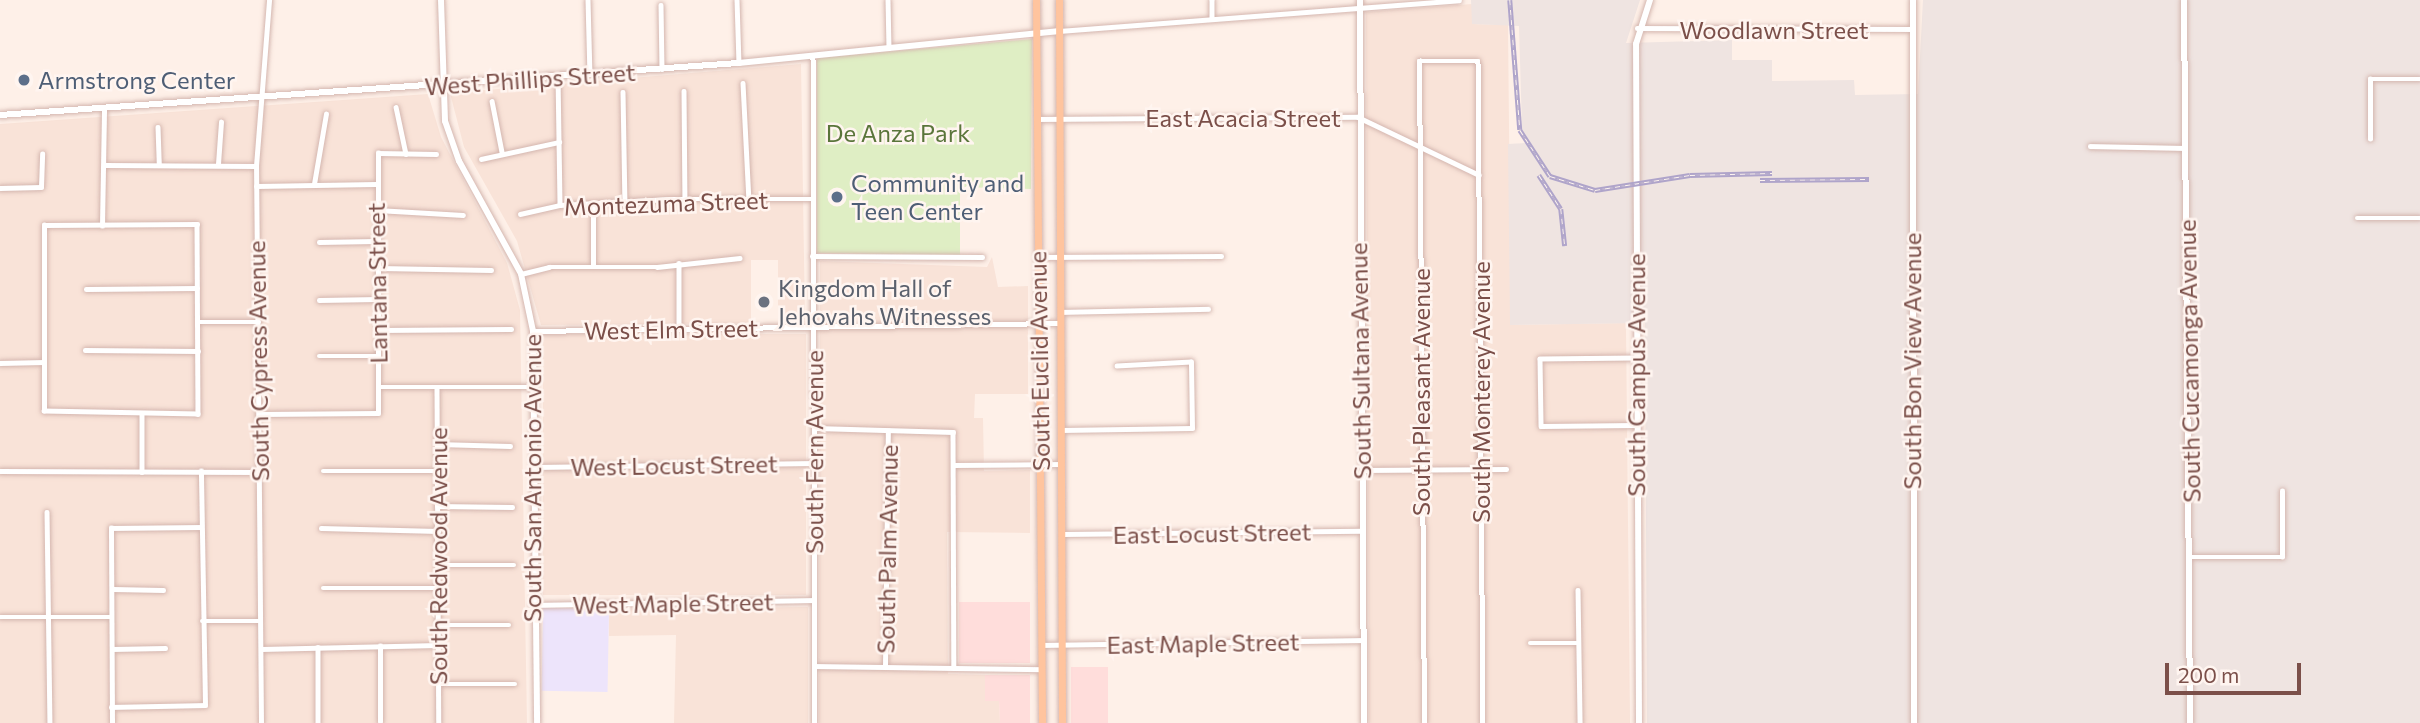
<!DOCTYPE html>
<style>
body{margin:0}
#map{position:relative;width:2420px;height:723px;overflow:hidden;background:#fef0e8;font-family:Commissioner,sans-serif}
div>[style]{position:absolute}
.residential>*{inset:0;background:#f9e3d8;transform-origin:0 0}
.commercial>*{inset:0;background:#ffdddb;transform-origin:0 0}
.industrial>*{inset:0;background:#efe4e1}
.education>*{inset:0;background:#ede4fb;transform-origin:0 0}
.green>*{inset:0;background:#dfeec4}
.roads{filter:drop-shadow(0 0 2px #d4b6af) drop-shadow(0 0 2px #d4b6af)}
.street>*{height:4.5px;margin:-2.25px;padding:0 2.25px;transform-origin:2.25px;border-radius:2.25px;background:#fff}
.secondary>*{height:6px;margin:-3px;padding:0 3px;transform-origin:3px;border-radius:3px;background:#fff}
.primary>*{height:7px;margin:-3.5px;padding:0 3.5px;transform-origin:3.5px;border-radius:3.5px;background:#ffc49e}
.rail>*{height:4.5px;margin-top:-2.25px;transform-origin:0;background:repeating-linear-gradient(90deg,#fff5f0 0 5px,#afa4ca 0 10px);box-sizing:border-box;border-block:2px solid #afa4ca}
.dots>*{width:19px;height:19px;translate:-50% -50%;box-sizing:border-box;border:4px solid #fff5f0;border-radius:50%}
span{translate:-50% -50%;white-space:nowrap;text-align:center;line-height:1.15;-webkit-text-stroke:5px #fff5f0;paint-order:stroke}
.street-label{font-size:24px;color:#7b4f49}
.service-label{font-size:24px;color:#4e5e75}
.left{translate:0 -50%;text-align:left}
.park-label{font-size:24px;color:#5a753a}
.worship-label{font-size:24px;color:#5b616d}
.scale{position:absolute;left:2165px;top:663px;width:136px;height:32px;box-sizing:border-box;border:4px solid #7b4f49;border-top:0;padding-left:9px;font-size:21px;line-height:24px;white-space:nowrap;color:#7b4f49;-webkit-text-stroke:5px #fff5f0;paint-order:stroke}
</style>
<div id="map">
<div class="residential">
<div style="clip-path:polygon(1472px 4px,1472px 24px,1508px 25px,1511px 325px,1626px 323px,1630px 723px,1369px 723px,1366px 12px)"></div>
<div style="clip-path:polygon(801px 64px,805px 322px,778px 323px,778px 260px,751px 260px,751px 323px,541px 325px,517px 241px,464px 147px,450px 93px)"></div>
<div style="clip-path:polygon(428px 94px,441px 137px,507px 263px,520px 310px,527px 723px,0 723px,0 124px)"></div>
<div style="clip-path:polygon(992px 257px,998px 287px,1028px 286px,1028px 394px,975px 394px,974px 418px,983px 418px,984px 471px,1030px 470px,1030px 533px,947px 532px,948px 674px,985px 675px,985px 700px,999px 701px,1000px 723px,819px 723px,820px 261px,987px 267px)"></div>
<div style="left:806px;top:334px;width:261px;height:263px;rotate:90deg"></div>
<div style="clip-path:polygon(808px 607px,808px 723px,674px 723px,676px 635px,609px 636px,609px 609px)"></div>
</div>
<div class="commercial">
<div style="left:959px;top:602px;width:71px;height:61px"></div>
<div style="left:1071px;top:667px;width:37px;height:56px"></div>
<div style="clip-path:polygon(985px 675px,1030px 675px,1030px 723px,1000px 723px,999px 701px,985px 701px)"></div>
</div>
<div class="industrial">
<div style="clip-path:polygon(1471px 0,1640px 0,1626px 43px,1732px 40px,1732px 60px,1772px 60px,1772px 81px,1854px 80px,1855px 95px,1918px 94px,1923px 0,2420px 0,2420px 723px,1647px 723px,1645px 323px,1510px 325px,1508px 144px,1528px 143px,1522px 129px,1519px 26px,1472px 24px)"></div>
</div>
<div class="education">
<div style="left:609px;top:609px;width:83px;height:66px;rotate:91deg"></div>
</div>
<div class="green">
<div style="clip-path:polygon(1032px 39px,1031px 189px,960px 187px,960px 255px,817px 253px,817px 58px)"></div>
</div>
<div class="roads">
<div class="street">
<div style="left:588px;top:0;width:74px;rotate:88.5deg"></div>
<div style="left:737px;top:0;width:63px;rotate:88.2deg"></div>
<div style="left:888px;top:0;width:48px;rotate:88.8deg"></div>
<div style="left:1212px;top:0;width:18px;rotate:90deg"></div>
<div style="left:661px;top:5px;width:64px;rotate:89.1deg"></div>
<div style="left:1637px;top:28px;width:274px;rotate:0.2deg"></div>
<div style="left:1059px;top:31px;width:401px;rotate:-4.4deg"></div>
<div style="left:813px;top:56px;width:667px;rotate:89.83deg"></div>
<div style="left:558px;top:76px;width:129px;rotate:89.1deg"></div>
<div style="left:743px;top:83px;width:117px;rotate:87.1deg"></div>
<div style="left:684px;top:91px;width:110px;rotate:89.5deg"></div>
<div style="left:623px;top:92px;width:113px;rotate:89deg"></div>
<div style="left:492px;top:101px;width:52px;rotate:78.9deg"></div>
<div style="left:396px;top:107px;width:48px;rotate:78deg"></div>
<div style="left:1037px;top:119px;width:321px;rotate:-0.4deg"></div>
<div style="left:1358px;top:117px;width:134px;rotate:25.6deg"></div>
<div style="left:158px;top:127px;width:37px;rotate:88deg"></div>
<div style="left:2370px;top:139px;width:60px;rotate:-90deg"></div>
<div style="left:2370px;top:79px;width:50px"></div>
<div style="left:2090px;top:146px;width:94px;rotate:1.2deg"></div>
<div style="left:481px;top:159px;width:80px;rotate:-12.3deg"></div>
<div style="left:218px;top:164px;width:42px;rotate:-85.9deg"></div>
<div style="left:105px;top:165px;width:151px;rotate:0.4deg"></div>
<div style="left:314px;top:184px;width:71px;rotate:-80.3deg"></div>
<div style="left:256px;top:186px;width:120px;rotate:-1deg"></div>
<div style="left:0;top:188px;width:41px;rotate:-1.4deg"></div>
<div style="left:41px;top:187px;width:33px;rotate:-88deg"></div>
<div style="left:377px;top:210px;width:86px;rotate:3.3deg"></div>
<div style="left:520px;top:214px;width:41px;rotate:-12.7deg"></div>
<div style="left:560px;top:205px;width:110px;rotate:-3.1deg"></div>
<div style="left:670px;top:199px;width:143px"></div>
<div style="left:2357px;top:218px;width:63px"></div>
<div style="left:197px;top:224px;width:190px;rotate:89.7deg"></div>
<div style="left:198px;top:414px;width:154px;rotate:-178.9deg"></div>
<div style="left:44px;top:411px;width:186px;rotate:-90deg"></div>
<div style="left:44px;top:225px;width:153px;rotate:-0.4deg"></div>
<div style="left:102px;top:226px;width:118px;rotate:-89deg"></div>
<div style="left:319px;top:242px;width:57px;rotate:-1deg"></div>
<div style="left:812px;top:256px;width:170px;rotate:0.3deg"></div>
<div style="left:1038px;top:257px;width:183px;rotate:-0.3deg"></div>
<div style="left:679px;top:263px;width:66px;rotate:90deg"></div>
<div style="left:593px;top:266px;width:61px;rotate:-90deg"></div>
<div style="left:379px;top:268px;width:112px;rotate:1deg"></div>
<div style="left:521px;top:274px;width:29px;rotate:-14deg"></div>
<div style="left:549px;top:267px;width:108px"></div>
<div style="left:657px;top:267px;width:83px;rotate:-6.2deg"></div>
<div style="left:86px;top:289px;width:111px;rotate:-0.5deg"></div>
<div style="left:319px;top:300px;width:59px;rotate:-1deg"></div>
<div style="left:1060px;top:312px;width:148px;rotate:-1.2deg"></div>
<div style="left:197px;top:322px;width:62px"></div>
<div style="left:378px;top:330px;width:133px;rotate:-0.4deg"></div>
<div style="left:533px;top:331px;width:527px;rotate:-0.87deg"></div>
<div style="left:85px;top:350px;width:113px;rotate:0.5deg"></div>
<div style="left:319px;top:356px;width:58px"></div>
<div style="left:1635px;top:358px;width:95px;rotate:179.4deg"></div>
<div style="left:1540px;top:359px;width:67px;rotate:89.1deg"></div>
<div style="left:1541px;top:426px;width:95px;rotate:-0.6deg"></div>
<div style="left:0;top:363px;width:44px;rotate:-1.3deg"></div>
<div style="left:378px;top:387px;width:154px"></div>
<div style="left:437px;top:389px;width:334px;rotate:89.7deg"></div>
<div style="left:142px;top:414px;width:58px;rotate:90deg"></div>
<div style="left:260px;top:414px;width:118px;rotate:-0.5deg"></div>
<div style="left:378px;top:413px;width:260px;rotate:-90deg"></div>
<div style="left:378px;top:153px;width:58px;rotate:1deg"></div>
<div style="left:816px;top:428px;width:137px;rotate:1.7deg"></div>
<div style="left:953px;top:432px;width:236px;rotate:89.8deg"></div>
<div style="left:1061px;top:430px;width:131px;rotate:-0.9deg"></div>
<div style="left:1192px;top:428px;width:66px;rotate:-90.9deg"></div>
<div style="left:1191px;top:362px;width:74px;rotate:176.9deg"></div>
<div style="left:437px;top:444px;width:73px;rotate:1.6deg"></div>
<div style="left:953px;top:465px;width:108px;rotate:-0.5deg"></div>
<div style="left:534px;top:467px;width:281px;rotate:-0.8deg"></div>
<div style="left:1362px;top:470px;width:144px;rotate:-0.4deg"></div>
<div style="left:0;top:471px;width:259px;rotate:0.2deg"></div>
<div style="left:323px;top:471px;width:114px"></div>
<div style="left:437px;top:506px;width:75px;rotate:0.8deg"></div>
<div style="left:47px;top:512px;width:211px;rotate:89.2deg"></div>
<div style="left:321px;top:528px;width:117px;rotate:1.5deg"></div>
<div style="left:1062px;top:534px;width:300px;rotate:-0.6deg"></div>
<div style="left:2191px;top:557px;width:91px"></div>
<div style="left:2282px;top:557px;width:66px;rotate:-90deg"></div>
<div style="left:438px;top:565px;width:76px"></div>
<div style="left:323px;top:588px;width:115px"></div>
<div style="left:113px;top:589px;width:50px;rotate:1.1deg"></div>
<div style="left:1578px;top:590px;width:133px;rotate:89.1deg"></div>
<div style="left:532px;top:605px;width:282px;rotate:-1deg"></div>
<div style="left:0;top:617px;width:112px"></div>
<div style="left:202px;top:621px;width:59px"></div>
<div style="left:438px;top:625px;width:71px"></div>
<div style="left:1530px;top:643px;width:48px"></div>
<div style="left:1042px;top:645px;width:322px;rotate:-0.9deg"></div>
<div style="left:318px;top:647px;width:76px;rotate:90deg"></div>
<div style="left:112px;top:649px;width:53px;rotate:-1.1deg"></div>
<div style="left:261px;top:649px;width:177px;rotate:-1.3deg"></div>
<div style="left:815px;top:666px;width:226px;rotate:0.8deg"></div>
<div style="left:885px;top:666px;width:235px;rotate:-89.3deg"></div>
<div style="left:439px;top:684px;width:76px"></div>
<div style="left:111px;top:707px;width:94px;rotate:-1.2deg"></div>
<div style="left:205px;top:705px;width:234px;rotate:-91deg"></div>
<div style="left:380px;top:722px;width:76px;rotate:-90deg"></div>
<div style="left:112px;top:723px;width:195px;rotate:-90.3deg"></div>
<div style="left:111px;top:528px;width:89px;rotate:-0.6deg"></div>
<div style="left:261px;top:723px;width:557px;rotate:-90.51deg"></div>
<div style="left:256px;top:166px;width:167px;rotate:-85.5deg"></div>
<div style="left:1424px;top:723px;width:662px;rotate:-90.43deg"></div>
<div style="left:1419px;top:61px;width:59px"></div>
<div style="left:1478px;top:61px;width:662px;rotate:89.57deg"></div>
</div>
<div class="secondary">
<div style="left:441px;top:0;width:121px;rotate:88.1deg"></div>
<div style="left:445px;top:121px;width:42px;rotate:70.7deg"></div>
<div style="left:459px;top:161px;width:129px;rotate:61.2deg"></div>
<div style="left:521px;top:274px;width:58px;rotate:78.1deg"></div>
<div style="left:533px;top:331px;width:392px;rotate:89.4deg"></div>
<div style="left:1360px;top:0;width:723px;rotate:89.68deg"></div>
<div style="left:1913px;top:0;width:723px;rotate:89.92deg"></div>
<div style="left:2184px;top:0;width:723px;rotate:89.52deg"></div>
<div style="left:0;top:115px;width:741px;rotate:-4.03deg"></div>
<div style="left:739px;top:63px;width:322px;rotate:-5.7deg"></div>
<div style="left:1639px;top:723px;width:679px;rotate:-90.25deg"></div>
<div style="left:1636px;top:44px;width:46px;rotate:-72.3deg"></div>
</div>
<div class="primary">
<div style="left:1036px;top:0;width:723px;rotate:89.52deg"></div>
<div style="left:1059px;top:0;width:723px;rotate:89.76deg"></div>
</div>
</div>
<div class="rail">
<div style="left:1510px;top:0;width:130px;rotate:85.6deg"></div>
<div style="left:1520px;top:130px;width:55px;rotate:56.9deg"></div>
<div style="left:1550px;top:176px;width:47px;rotate:17.3deg"></div>
<div style="left:1595px;top:190px;width:96px;rotate:-9deg"></div>
<div style="left:1690px;top:175px;width:82px;rotate:-1.4deg"></div>
<div style="left:1539px;top:175px;width:40px;rotate:57.1deg"></div>
<div style="left:1561px;top:209px;width:37px;rotate:84deg"></div>
<div style="left:1760px;top:180px;width:109px;rotate:-0.5deg"></div>
</div>
<div class="dots">
<div style="left:24px;top:80px;background:#5c6f8a"></div>
<div style="left:837px;top:197px;background:#5c6f8a"></div>
<div style="left:764px;top:302px;background:#6b7280"></div>
</div>
<div class="street-label">
<span style="left:1774px;top:30px">Woodlawn Street</span>
<span style="left:530px;top:79px;rotate:-4deg">West Phillips Street</span>
<span style="left:1243px;top:118px">East Acacia Street</span>
<span style="left:666px;top:203px;rotate:-2deg">Montezuma Street</span>
<span style="left:377px;top:283px;rotate:-91deg">Lantana Street</span>
<span style="left:671px;top:329px;rotate:-1deg">West Elm Street</span>
<span style="left:258px;top:361px;rotate:-91deg">South Cypress Avenue</span>
<span style="left:1039px;top:361px;rotate:-91deg">South Euclid Avenue</span>
<span style="left:1360px;top:361px;rotate:-91deg">South Sultana Avenue</span>
<span style="left:1912px;top:361px;rotate:-90deg">South Bon View Avenue</span>
<span style="left:2189px;top:361px;rotate:-91deg">South Cucamonga Avenue</span>
<span style="left:1636px;top:375px;rotate:-90deg">South Campus Avenue</span>
<span style="left:1421px;top:392px;rotate:-90deg">South Pleasant Avenue</span>
<span style="left:1481px;top:392px;rotate:-90deg">South Monterey Avenue</span>
<span style="left:814px;top:452px;rotate:-90deg">South Fern Avenue</span>
<span style="left:674px;top:465px;rotate:-1deg">West Locust Street</span>
<span style="left:532px;top:478px;rotate:-90deg">South San Antonio Avenue</span>
<span style="left:1212px;top:533px;rotate:-1deg">East Locust Street</span>
<span style="left:887px;top:549px;rotate:-89deg">South Palm Avenue</span>
<span style="left:438px;top:556px;rotate:-90deg">South Redwood Avenue</span>
<span style="left:673px;top:603px;rotate:-1deg">West Maple Street</span>
<span style="left:1203px;top:643px;rotate:-1deg">East Maple Street</span>
</div>
<div class="service-label">
<span class="left" style="left:38px;top:80px">Armstrong Center</span>
<span class="left" style="left:851px;top:197px">Community and<br>Teen Center</span>
</div>
<div class="park-label">
<span style="left:898px;top:133px">De Anza Park</span>
</div>
<div class="worship-label">
<span class="left" style="left:778px;top:302px">Kingdom Hall of<br>Jehovahs Witnesses</span>
</div>
<div class="scale">200 m</div>
</div>
